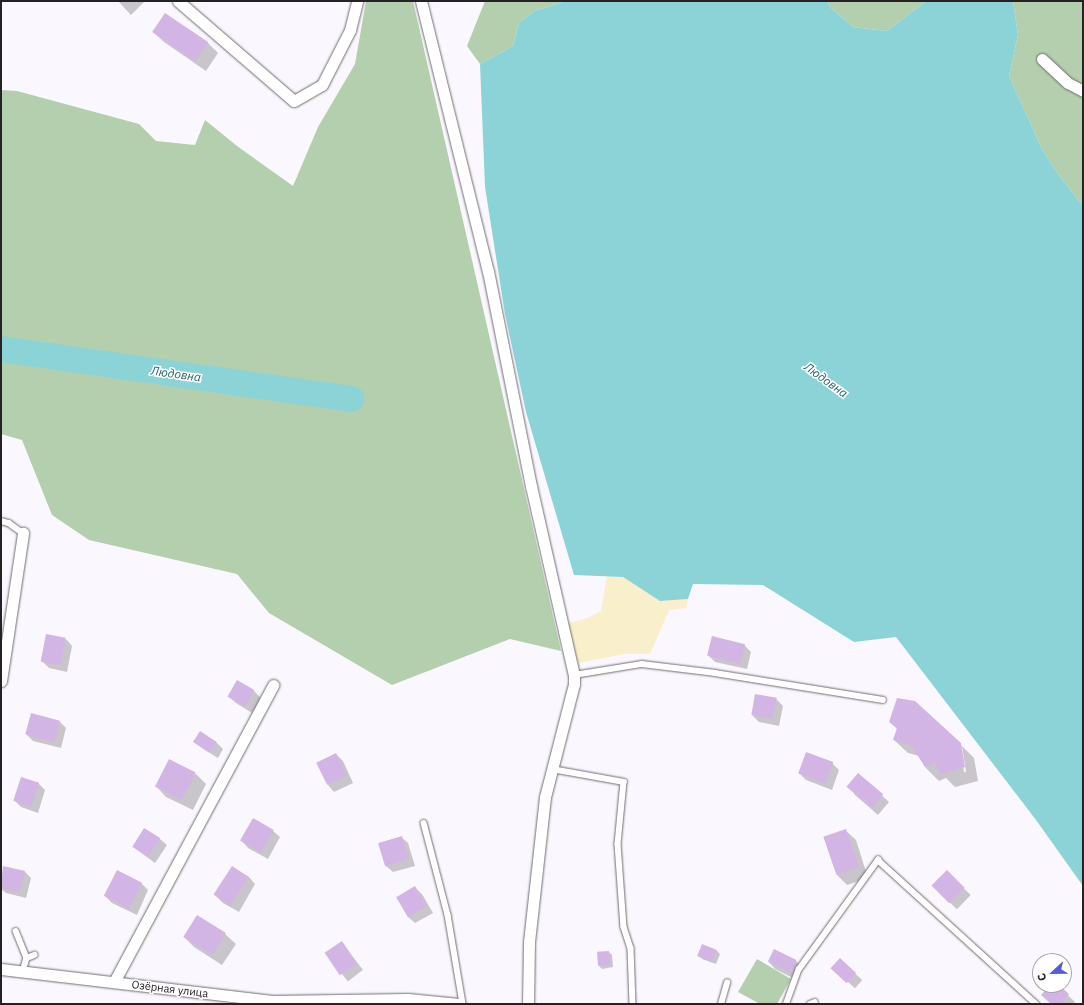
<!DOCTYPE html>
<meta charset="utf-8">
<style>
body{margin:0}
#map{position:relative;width:1084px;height:1005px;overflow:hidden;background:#fbf7fe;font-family:"IBM Plex Sans",sans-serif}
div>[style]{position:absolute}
.green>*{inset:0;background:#b3cfad}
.sand>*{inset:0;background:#f9efca}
.water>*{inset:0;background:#8cd3d7}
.shadow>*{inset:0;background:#0003;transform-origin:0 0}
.river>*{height:26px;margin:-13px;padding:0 13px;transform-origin:13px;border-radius:13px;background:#8cd3d7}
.building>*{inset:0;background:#d2b5e4;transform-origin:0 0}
.roads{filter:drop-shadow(0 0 1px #706c72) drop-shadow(0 0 1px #706c72)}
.lane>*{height:5.5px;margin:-2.75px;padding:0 2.75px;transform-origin:2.75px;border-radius:2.75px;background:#fff}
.street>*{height:11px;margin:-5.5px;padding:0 5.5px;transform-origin:5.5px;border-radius:5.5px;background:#fff}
span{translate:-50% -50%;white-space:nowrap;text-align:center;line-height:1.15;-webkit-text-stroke:3px #fff;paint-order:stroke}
.street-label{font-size:11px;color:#242225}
.water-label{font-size:12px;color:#276266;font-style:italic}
.frame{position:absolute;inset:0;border:2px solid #242225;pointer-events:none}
.north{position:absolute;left:1032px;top:953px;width:40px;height:40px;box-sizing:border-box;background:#fff;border:1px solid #a7a7a8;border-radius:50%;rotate:248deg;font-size:11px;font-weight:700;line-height:16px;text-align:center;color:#242225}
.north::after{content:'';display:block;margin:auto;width:14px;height:18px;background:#545dd4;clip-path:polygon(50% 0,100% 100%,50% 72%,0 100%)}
</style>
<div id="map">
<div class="green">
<div style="clip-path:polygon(366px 1px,413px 1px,561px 651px,510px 639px,392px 685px,269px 613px,237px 574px,89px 540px,52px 515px,22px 440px,1px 434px,1px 90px,17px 91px,139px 124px,156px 141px,195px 145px,205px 120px,237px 146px,293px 186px,318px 127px,355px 64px)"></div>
<div style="clip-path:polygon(485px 1px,566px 1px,534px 11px,519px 23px,513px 46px,480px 64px,467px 46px)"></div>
<div style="clip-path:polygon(828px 1px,926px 1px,887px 31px,853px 27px,830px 7px)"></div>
<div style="clip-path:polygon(1013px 1px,1083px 1px,1083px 206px,1058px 174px,1042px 149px,1009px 76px,1018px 35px)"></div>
<div style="clip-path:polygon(757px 959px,791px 979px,777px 1004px,760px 1004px,738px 992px)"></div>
</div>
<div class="sand">
<div style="clip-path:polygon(607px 576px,623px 577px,660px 601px,688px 599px,686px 608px,669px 610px,650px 654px,625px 654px,578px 663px,568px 623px,588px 618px,601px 611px)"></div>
</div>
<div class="water">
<div style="clip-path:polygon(566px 1px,828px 1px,830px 7px,853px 27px,887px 31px,926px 1px,1013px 1px,1018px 35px,1009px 76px,1042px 149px,1058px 174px,1083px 206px,1083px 886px,1036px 820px,896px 637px,854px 642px,763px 585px,693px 584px,688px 599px,660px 601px,623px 577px,574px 575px,526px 412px,505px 314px,485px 187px,480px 64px,513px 46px,519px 23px,534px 11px)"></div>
</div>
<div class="shadow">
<div style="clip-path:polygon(118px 1px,145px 1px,131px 15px)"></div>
<div style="clip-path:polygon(165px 15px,208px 43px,218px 53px,206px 71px,164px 42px,153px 32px)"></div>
<div style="clip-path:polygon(66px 639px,72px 646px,67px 672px,49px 668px,42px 661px)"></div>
<div style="clip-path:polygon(744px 645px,751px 652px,747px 669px,715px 662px,708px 655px)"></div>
<div style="clip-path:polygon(237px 682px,254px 691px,261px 698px,252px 713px,236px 703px,229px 697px)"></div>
<div style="clip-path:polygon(776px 699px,783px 706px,779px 726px,759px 722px,752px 715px)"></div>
<div style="clip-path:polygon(60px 722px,66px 728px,61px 748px,33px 741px,26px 734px)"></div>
<div style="clip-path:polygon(890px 722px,960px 744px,964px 772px,966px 772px,962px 746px,974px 758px,978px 781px,955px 787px,946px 778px,939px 781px,925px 767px,919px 756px,908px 753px,894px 740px,898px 730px)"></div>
<div style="clip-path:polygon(195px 742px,217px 743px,223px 749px,218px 758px,202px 748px)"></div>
<div style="clip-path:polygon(336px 754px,343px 761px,353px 783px,334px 792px,328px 785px)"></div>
<div style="clip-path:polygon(832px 763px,839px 770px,832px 790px,806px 780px,799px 773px)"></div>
<div style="clip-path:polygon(196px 774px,206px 784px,193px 810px,166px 797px,156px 786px)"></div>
<div style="clip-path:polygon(858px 774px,889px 802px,878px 815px,854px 794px)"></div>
<div style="clip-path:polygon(39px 784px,45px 790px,38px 813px,21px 807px,14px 800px)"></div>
<div style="clip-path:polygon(144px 829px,160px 839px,167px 845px,155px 863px,133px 847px)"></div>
<div style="clip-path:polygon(845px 830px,856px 840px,868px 878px,847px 885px,837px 875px)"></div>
<div style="clip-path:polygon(273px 831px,280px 837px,268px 859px,248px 848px,242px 841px)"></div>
<div style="clip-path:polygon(401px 837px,408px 843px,415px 866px,393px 872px,386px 866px,379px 843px)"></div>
<div style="clip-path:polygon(3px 867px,24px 871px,31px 878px,26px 898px,6px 893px,1px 889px)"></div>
<div style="clip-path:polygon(232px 868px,249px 877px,255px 884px,239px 912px,223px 903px,216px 896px)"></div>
<div style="clip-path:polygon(117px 872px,142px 884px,148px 890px,137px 915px,112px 903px,105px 896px)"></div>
<div style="left:947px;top:872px;width:33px;height:20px;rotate:44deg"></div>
<div style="clip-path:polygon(415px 888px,422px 894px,433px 913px,415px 923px,408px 917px,397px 898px)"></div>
<div style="clip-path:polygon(197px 916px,225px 934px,236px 944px,222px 965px,194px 947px,184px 937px)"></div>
<div style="left:342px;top:943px;width:34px;height:19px;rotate:52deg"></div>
<div style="clip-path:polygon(702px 946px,717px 951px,720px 954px,716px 964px,702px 959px,699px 956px)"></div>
<div style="clip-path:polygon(609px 952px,612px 955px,613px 967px,602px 969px,599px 966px)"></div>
<div style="left:840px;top:960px;width:30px;height:11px;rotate:42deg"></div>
<div style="clip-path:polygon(796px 961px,803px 968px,797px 980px,775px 969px,769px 962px)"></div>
<div style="clip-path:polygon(1051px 985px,1057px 985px,1075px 1002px,1073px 1004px,1052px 1004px)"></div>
</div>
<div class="river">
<div style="left:1px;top:349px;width:354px;rotate:8.1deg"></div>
</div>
<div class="building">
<div style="left:165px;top:13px;width:52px;height:23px;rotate:34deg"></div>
<div style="left:46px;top:634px;width:20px;height:28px;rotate:11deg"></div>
<div style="left:712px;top:636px;width:34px;height:20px;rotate:14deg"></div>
<div style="left:237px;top:680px;width:20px;height:19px;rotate:30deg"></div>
<div style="left:755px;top:694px;width:22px;height:21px;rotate:10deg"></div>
<div style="clip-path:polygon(897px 698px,915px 701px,961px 743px,965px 767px,940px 774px,935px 763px,925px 767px,911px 745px,893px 740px,897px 728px,889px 722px)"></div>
<div style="left:31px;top:713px;width:30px;height:22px;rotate:15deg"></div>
<div style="left:200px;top:731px;width:20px;height:13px;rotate:33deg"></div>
<div style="left:806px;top:752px;width:29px;height:23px;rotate:20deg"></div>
<div style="left:336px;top:753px;width:25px;height:22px;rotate:64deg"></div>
<div style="left:169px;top:759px;width:30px;height:31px;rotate:27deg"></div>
<div style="left:858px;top:773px;width:33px;height:18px;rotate:40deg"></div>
<div style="left:21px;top:777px;width:19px;height:25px;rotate:18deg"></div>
<div style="left:253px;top:818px;width:24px;height:26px;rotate:30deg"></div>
<div style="left:144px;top:828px;width:19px;height:22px;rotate:32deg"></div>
<div style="left:846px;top:829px;width:40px;height:24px;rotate:71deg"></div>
<div style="left:402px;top:836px;width:24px;height:25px;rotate:73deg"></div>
<div style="clip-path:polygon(3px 866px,25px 871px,19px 892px,1px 888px)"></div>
<div style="left:232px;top:866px;width:20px;height:34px;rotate:33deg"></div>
<div style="left:117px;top:870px;width:28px;height:29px;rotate:27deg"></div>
<div style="left:947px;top:870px;width:25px;height:22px;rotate:45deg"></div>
<div style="left:415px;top:886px;width:23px;height:22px;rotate:59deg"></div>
<div style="left:197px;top:915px;width:34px;height:26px;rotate:32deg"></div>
<div style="left:342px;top:941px;width:27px;height:21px;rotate:56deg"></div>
<div style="left:702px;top:944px;width:16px;height:13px;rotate:22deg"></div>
<div style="left:774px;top:949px;width:25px;height:14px;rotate:26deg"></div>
<div style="left:609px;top:951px;width:14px;height:12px;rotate:86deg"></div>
<div style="left:840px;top:958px;width:22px;height:14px;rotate:43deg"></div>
<div style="clip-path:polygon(1050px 985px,1059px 985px,1069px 994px,1061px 1004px,1051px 1004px,1041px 995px)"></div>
</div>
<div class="roads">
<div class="lane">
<div style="left:1px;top:521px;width:8px;rotate:14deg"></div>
<div style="left:9px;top:523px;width:17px;rotate:36deg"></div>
<div style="left:574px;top:675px;width:69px;rotate:-9.2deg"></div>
<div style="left:642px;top:664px;width:74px;rotate:7deg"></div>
<div style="left:715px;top:673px;width:170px;rotate:9.1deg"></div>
<div style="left:552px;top:769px;width:73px;rotate:10.2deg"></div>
<div style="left:624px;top:782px;width:62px;rotate:95.5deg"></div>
<div style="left:618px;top:844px;width:83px;rotate:85.9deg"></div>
<div style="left:624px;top:927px;width:22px;rotate:72deg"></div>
<div style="left:631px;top:948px;width:56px;rotate:88deg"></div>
<div style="left:424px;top:823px;width:95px;rotate:75.4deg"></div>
<div style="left:448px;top:915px;width:90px;rotate:80.4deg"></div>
<div style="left:16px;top:931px;width:29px;rotate:68deg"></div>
<div style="left:27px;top:958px;width:15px;rotate:106deg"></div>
<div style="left:27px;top:958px;width:8px;rotate:-23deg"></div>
<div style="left:721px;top:1004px;width:22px;rotate:-74deg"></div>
<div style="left:786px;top:1004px;width:37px;rotate:-70deg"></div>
<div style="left:799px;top:969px;width:135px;rotate:-54.1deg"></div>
<div style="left:878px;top:860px;width:214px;rotate:42.3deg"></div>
<div style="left:810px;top:1004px;width:5px;rotate:-22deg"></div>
</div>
<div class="street">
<div style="left:178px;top:1px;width:153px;rotate:40.8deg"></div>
<div style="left:294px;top:101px;width:32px;rotate:-30deg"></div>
<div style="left:322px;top:85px;width:62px;rotate:-63deg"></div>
<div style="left:350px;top:30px;width:30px;rotate:-76deg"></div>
<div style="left:421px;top:1px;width:278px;rotate:76.1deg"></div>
<div style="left:488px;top:271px;width:219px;rotate:78.7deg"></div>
<div style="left:531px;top:486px;width:194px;rotate:77.2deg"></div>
<div style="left:574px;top:675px;width:9px;rotate:90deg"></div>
<div style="left:574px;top:684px;width:117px;rotate:104.4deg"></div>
<div style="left:545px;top:797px;width:146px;rotate:96.3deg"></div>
<div style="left:529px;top:942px;width:62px;rotate:90.9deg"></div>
<div style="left:1042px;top:59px;width:35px;rotate:43deg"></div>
<div style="left:1068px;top:83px;width:17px;rotate:28deg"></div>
<div style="left:1px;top:681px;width:150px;rotate:-81.5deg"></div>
<div style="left:1px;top:969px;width:273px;rotate:6.7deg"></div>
<div style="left:272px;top:1001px;width:136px;rotate:-0.8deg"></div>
<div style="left:408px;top:999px;width:51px;rotate:5.6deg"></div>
<div style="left:114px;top:982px;width:337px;rotate:-61.8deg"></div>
</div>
</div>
<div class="street-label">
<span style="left:170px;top:989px;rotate:7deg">Озёрная улица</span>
</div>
<div class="water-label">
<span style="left:176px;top:374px;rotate:8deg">Людовна</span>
<span style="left:826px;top:380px;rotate:36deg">Людовна</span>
</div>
<div class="frame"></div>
<div class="north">С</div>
</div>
